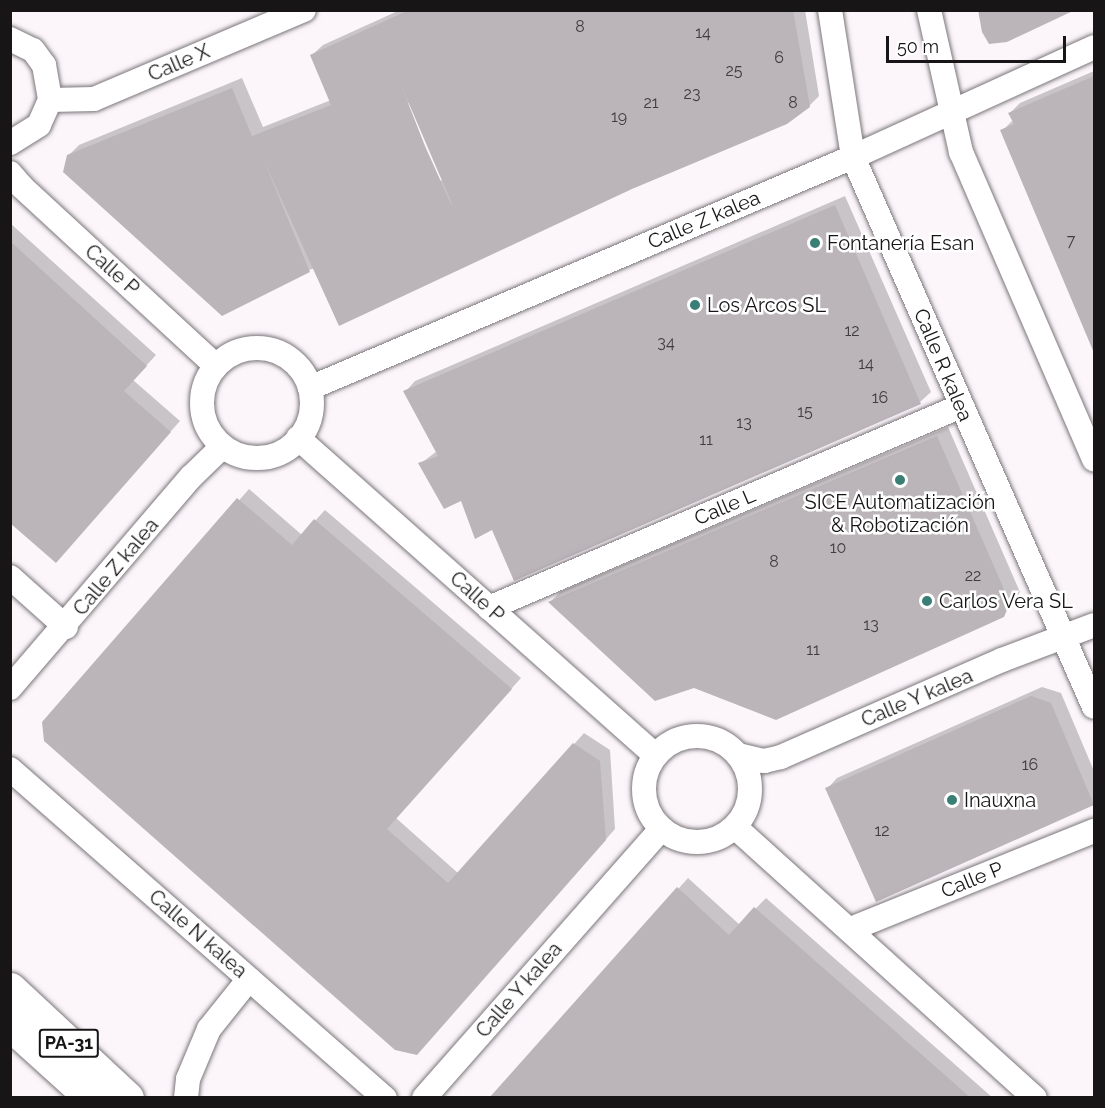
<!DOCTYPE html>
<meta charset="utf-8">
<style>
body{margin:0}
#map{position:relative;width:1105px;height:1108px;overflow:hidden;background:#fcf6fb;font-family:Raleway,sans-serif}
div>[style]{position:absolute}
.shadow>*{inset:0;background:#0003}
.building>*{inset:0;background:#bbb5ba}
.roads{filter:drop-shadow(0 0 2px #7b767a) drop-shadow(0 0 2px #7b767a)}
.minor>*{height:24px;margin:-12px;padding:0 12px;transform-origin:12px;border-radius:12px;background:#fff}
.minor>.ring{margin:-12px;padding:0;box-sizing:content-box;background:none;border:24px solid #fff;border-radius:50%}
.highway>*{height:33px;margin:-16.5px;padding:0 16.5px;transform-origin:16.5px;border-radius:16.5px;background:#fff}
.dots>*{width:16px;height:16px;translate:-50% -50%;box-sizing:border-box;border:3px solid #fff;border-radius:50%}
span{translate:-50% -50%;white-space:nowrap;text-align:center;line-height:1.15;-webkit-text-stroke:5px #fff;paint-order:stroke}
.number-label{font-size:16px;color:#403d3f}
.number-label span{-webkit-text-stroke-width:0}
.shield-label span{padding:2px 4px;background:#fff;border:2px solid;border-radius:4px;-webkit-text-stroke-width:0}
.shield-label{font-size:18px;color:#171516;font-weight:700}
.street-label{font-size:20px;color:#171516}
.poi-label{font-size:20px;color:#171516}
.left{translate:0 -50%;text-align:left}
.frame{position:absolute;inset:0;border:12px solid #171516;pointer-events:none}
.scale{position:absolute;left:886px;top:36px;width:180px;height:27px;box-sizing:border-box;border:3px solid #171516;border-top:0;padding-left:8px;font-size:18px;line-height:21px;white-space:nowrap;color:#171516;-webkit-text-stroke:4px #fff;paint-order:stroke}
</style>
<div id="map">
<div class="shadow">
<div style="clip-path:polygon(evenodd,400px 10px,805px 10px,819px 96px,809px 106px,309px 270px,68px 156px,79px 145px,242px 78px,263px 127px,331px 100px,312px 55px,323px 45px,400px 10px,409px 103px,443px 180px,439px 181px,406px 104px,409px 103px)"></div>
<div style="clip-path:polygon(1094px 71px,1094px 349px,1002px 131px,1013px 120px,1010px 113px,1020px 103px)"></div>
<div style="clip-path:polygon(845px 196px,931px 392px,920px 402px,515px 579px,493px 528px,420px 464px,437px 451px,405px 392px,415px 381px)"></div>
<div style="clip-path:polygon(10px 223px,156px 355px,133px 380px,180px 421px,56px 561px,10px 520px)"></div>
<div style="clip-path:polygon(948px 427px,1020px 592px,1009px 610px,1012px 596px,1004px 615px,550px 602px,560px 592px)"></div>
<div style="clip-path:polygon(249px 489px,302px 535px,325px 510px,521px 678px,396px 818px,459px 874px,584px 733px,610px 750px,615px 829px,427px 1042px,44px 723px)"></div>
<div style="clip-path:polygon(1042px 687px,1061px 693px,1094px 771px,1094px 803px,877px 900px,827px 789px,837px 778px)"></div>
<div style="clip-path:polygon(688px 878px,740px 925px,766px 898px,993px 1098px,491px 1098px)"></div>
</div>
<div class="building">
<div style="clip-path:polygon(evenodd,409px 10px,793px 10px,810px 107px,787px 124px,632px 189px,339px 326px,264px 161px,310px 272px,222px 316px,63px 172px,67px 155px,232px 88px,252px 136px,331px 105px,310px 55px,409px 10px,401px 85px,452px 204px,451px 204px,425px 146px,401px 85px)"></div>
<div style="clip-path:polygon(978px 10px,1075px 10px,1007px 42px,989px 44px,982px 32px)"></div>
<div style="clip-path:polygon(1094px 76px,1094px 353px,1000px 130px,1014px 124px,1008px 113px)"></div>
<div style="clip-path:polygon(835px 205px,921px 404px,514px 581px,492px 530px,475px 539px,461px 501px,444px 509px,418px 463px,438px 456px,403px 391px)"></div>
<div style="clip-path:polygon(10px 241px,147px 366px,124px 391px,171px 432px,56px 563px,10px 523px)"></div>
<div style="clip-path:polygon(937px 436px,1010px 603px,1004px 617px,776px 720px,694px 688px,655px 701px,548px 602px)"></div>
<div style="clip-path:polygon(237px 498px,292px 545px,314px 519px,512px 689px,387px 829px,448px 883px,573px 743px,600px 761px,606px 840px,417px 1055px,395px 1050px,44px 741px,42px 722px)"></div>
<div style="clip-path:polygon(1031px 696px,1051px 703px,1094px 805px,876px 902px,825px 788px)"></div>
<div style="clip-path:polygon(677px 887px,729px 935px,754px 907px,971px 1098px,489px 1098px)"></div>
</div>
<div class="roads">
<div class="minor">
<div style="left:830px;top:10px;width:149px;rotate:81.1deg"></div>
<div style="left:853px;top:157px;width:600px;rotate:66.34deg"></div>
<div style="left:929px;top:10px;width:146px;rotate:77.3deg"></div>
<div style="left:961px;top:152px;width:335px;rotate:66.6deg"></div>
<div style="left:10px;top:39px;width:25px;rotate:26deg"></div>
<div style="left:33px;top:50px;width:19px;rotate:54deg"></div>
<div style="left:44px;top:65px;width:36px;rotate:80deg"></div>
<div style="left:50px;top:100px;width:27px;rotate:114deg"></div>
<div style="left:39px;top:125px;width:34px;rotate:148deg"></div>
<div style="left:50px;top:100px;width:44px;rotate:-1.3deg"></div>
<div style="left:94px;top:99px;width:228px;rotate:-23deg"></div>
<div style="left:10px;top:173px;width:18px;rotate:49deg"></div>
<div style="left:22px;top:187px;width:264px;rotate:42.7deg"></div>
<div class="ring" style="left:202px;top:348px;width:86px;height:86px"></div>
<div style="left:310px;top:388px;width:590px;rotate:-23.05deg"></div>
<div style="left:853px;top:157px;width:265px;rotate:-24.5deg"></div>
<div style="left:298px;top:438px;width:477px;rotate:41.6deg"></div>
<div style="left:10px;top:577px;width:75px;rotate:41.8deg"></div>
<div style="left:489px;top:608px;width:513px;rotate:-23.17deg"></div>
<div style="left:10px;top:688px;width:279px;rotate:-49.4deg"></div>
<div style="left:192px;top:476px;width:42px;rotate:-44deg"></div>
<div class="ring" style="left:644px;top:736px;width:82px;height:82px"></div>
<div style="left:738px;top:755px;width:27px;rotate:13deg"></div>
<div style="left:764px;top:761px;width:17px;rotate:-13deg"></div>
<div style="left:781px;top:757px;width:241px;rotate:-23.7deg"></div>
<div style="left:1002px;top:660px;width:98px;rotate:-20.8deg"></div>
<div style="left:10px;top:769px;width:499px;rotate:41.3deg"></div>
<div style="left:735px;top:827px;width:404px;rotate:42.1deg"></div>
<div style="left:851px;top:929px;width:262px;rotate:-22deg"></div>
<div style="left:186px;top:1098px;width:19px;rotate:-84deg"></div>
<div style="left:188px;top:1079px;width:54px;rotate:-67.2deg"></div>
<div style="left:209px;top:1029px;width:64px;rotate:-51.3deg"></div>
<div style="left:424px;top:1098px;width:359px;rotate:-48.6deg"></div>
</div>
<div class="highway">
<div style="left:10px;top:989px;width:160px;rotate:43deg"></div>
<div style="left:10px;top:1024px;width:110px;rotate:42.1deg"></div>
</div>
</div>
<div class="dots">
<div style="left:815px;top:243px;background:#397f76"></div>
<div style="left:695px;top:305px;background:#397f76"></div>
<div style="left:900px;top:480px;background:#397f76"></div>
<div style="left:927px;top:601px;background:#397f76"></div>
<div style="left:952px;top:800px;background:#397f76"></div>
</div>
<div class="number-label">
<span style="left:580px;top:27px">8</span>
<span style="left:703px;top:33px">14</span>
<span style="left:779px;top:58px">6</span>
<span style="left:734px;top:71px">25</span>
<span style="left:692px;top:94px">23</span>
<span style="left:651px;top:103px">21</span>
<span style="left:793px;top:103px">8</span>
<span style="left:619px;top:117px">19</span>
<span style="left:1071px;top:241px">7</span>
<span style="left:852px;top:331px">12</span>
<span style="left:666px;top:343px">34</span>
<span style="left:866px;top:364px">14</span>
<span style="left:880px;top:398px">16</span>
<span style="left:805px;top:412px">15</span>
<span style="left:744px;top:423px">13</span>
<span style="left:706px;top:440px">11</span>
<span style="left:838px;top:548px">10</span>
<span style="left:774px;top:562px">8</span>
<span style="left:973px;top:576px">22</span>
<span style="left:871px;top:625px">13</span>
<span style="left:813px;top:650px">11</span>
<span style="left:1030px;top:765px">16</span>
<span style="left:882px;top:831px">12</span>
</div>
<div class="shield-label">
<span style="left:69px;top:1043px">PA-31</span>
</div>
<div class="street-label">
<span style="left:179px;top:63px;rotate:-23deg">Calle X</span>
<span style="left:704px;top:220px;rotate:-23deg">Calle Z kalea</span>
<span style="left:112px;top:270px;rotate:42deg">Calle P</span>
<span style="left:943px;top:365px;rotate:67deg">Calle R kalea</span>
<span style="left:725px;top:507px;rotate:-23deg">Calle L</span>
<span style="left:116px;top:567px;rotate:-50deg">Calle Z kalea</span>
<span style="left:477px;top:597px;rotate:42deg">Calle P</span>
<span style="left:917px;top:698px;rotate:-23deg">Calle Y kalea</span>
<span style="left:972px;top:880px;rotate:-22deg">Calle P</span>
<span style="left:198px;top:934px;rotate:41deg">Calle N kalea</span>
<span style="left:519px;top:990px;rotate:-49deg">Calle Y kalea</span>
</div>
<div class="poi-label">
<span class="left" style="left:827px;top:243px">Fontanería Esan</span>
<span class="left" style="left:707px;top:305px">Los Arcos SL</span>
<span style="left:900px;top:514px">SICE Automatización<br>&amp; Robotización</span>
<span class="left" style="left:939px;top:601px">Carlos Vera SL</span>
<span class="left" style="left:964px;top:800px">Inauxna</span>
</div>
<div class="frame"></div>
<div class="scale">50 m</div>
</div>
